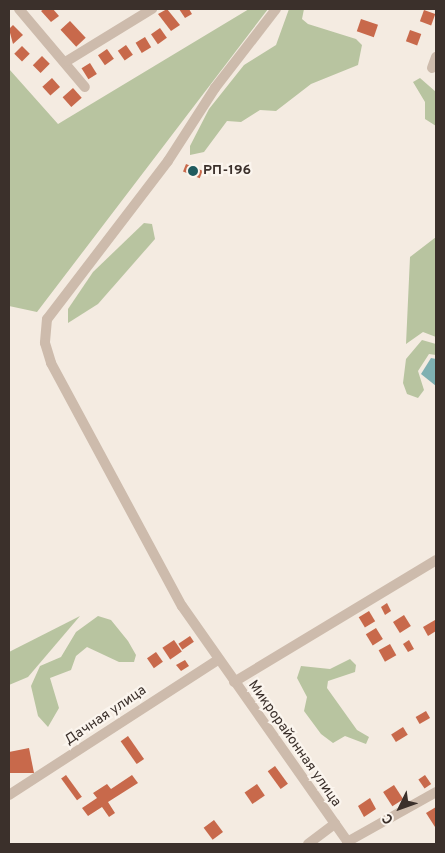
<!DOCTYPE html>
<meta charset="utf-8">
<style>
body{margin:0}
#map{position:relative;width:445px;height:853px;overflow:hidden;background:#f4ebe1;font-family:Overpass,sans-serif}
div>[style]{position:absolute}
.green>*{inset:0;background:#b8c4a0}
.water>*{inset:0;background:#7fb0b2}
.building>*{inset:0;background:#c8694b;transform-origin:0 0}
.minor>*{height:10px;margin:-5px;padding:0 5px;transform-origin:5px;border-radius:5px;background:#cdbbac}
.dots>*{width:14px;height:14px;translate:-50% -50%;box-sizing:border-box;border:2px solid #fbf5ee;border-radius:50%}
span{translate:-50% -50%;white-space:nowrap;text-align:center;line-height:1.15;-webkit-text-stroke:4.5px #fbf5ee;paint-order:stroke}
.poi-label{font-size:14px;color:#3b302b;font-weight:700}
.left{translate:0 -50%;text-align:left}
.street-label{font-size:14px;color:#3b302b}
.frame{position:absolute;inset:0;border:10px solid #3b302b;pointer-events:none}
.north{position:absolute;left:375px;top:783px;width:50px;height:50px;-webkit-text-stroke:4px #fbf5ee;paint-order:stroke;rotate:228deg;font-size:14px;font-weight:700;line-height:20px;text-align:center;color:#3b302b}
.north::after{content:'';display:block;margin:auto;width:18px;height:22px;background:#3b302b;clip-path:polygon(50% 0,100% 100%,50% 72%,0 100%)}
</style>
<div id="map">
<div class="green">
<div style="clip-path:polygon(249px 9px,268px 9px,37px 312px,9px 306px,9px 69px,58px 124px)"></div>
<div style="clip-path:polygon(289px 9px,304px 9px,302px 19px,308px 24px,356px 39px,362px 45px,358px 65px,311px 84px,276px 111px,260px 110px,241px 122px,227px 121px,204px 152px,190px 155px,190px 146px,209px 109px,244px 65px,276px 45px)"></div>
<div style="clip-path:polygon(420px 78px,436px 92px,436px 126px,425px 119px,425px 102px,413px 82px)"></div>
<div style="clip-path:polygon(144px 223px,152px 224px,155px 239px,98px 304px,68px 323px,68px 309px,93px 272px)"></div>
<div style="clip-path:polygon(436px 237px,436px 337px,423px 332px,406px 344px,410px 257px)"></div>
<div style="clip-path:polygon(422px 340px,436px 344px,436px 355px,429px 354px,418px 371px,424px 390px,418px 398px,407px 394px,403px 383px,406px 359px)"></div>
<div style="clip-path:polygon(80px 616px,28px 677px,9px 685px,9px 652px)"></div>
<div style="clip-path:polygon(98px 616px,111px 620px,128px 641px,136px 655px,134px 662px,119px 662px,87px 647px,76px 656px,71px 670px,50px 678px,59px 708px,48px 727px,38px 716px,31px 686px,40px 666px,61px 657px,76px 632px)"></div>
<div style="clip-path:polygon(350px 659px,356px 665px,355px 672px,328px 681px,327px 688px,357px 730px,369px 737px,366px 744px,345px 736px,333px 743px,321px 734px,304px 711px,307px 697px,297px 678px,301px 666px,330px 669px)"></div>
</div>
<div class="water">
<div style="clip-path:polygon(431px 358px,436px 359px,436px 386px,421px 374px)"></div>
</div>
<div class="building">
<div style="clip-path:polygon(44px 9px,53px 9px,59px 16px,51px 22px,41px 11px)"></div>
<div style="clip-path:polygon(167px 9px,180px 25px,171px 31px,158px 14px)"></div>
<div style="clip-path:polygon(179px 9px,189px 9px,192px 14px,185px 18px)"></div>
<div style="left:424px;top:10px;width:12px;height:12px;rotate:20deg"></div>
<div style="left:361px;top:19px;width:18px;height:13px;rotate:19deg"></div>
<div style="left:70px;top:21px;width:23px;height:13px;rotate:47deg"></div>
<div style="clip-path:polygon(13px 25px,23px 35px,13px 44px,9px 29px)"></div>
<div style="left:160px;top:28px;width:12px;height:11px;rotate:55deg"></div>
<div style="left:410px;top:30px;width:12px;height:12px;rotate:20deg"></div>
<div style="left:145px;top:37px;width:12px;height:11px;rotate:59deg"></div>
<div style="left:126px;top:45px;width:12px;height:10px;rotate:55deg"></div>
<div style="left:22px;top:46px;width:11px;height:11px;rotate:45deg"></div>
<div style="left:107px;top:49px;width:12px;height:11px;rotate:55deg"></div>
<div style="left:42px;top:56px;width:11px;height:13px;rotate:45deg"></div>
<div style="left:90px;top:63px;width:13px;height:10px;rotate:58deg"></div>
<div style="left:52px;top:78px;width:12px;height:13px;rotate:48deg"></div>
<div style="left:73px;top:88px;width:13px;height:14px;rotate:48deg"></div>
<div style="left:186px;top:164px;width:18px;height:8px;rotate:22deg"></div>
<div style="clip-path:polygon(387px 603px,391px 611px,385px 615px,381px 607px)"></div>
<div style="left:369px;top:611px;width:12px;height:12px;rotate:59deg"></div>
<div style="left:404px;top:615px;width:13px;height:13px;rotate:58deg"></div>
<div style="clip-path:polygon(435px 620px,436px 631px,428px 636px,423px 627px)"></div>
<div style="left:376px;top:628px;width:13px;height:12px;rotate:58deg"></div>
<div style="left:190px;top:636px;width:7px;height:14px;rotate:56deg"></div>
<div style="left:174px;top:640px;width:14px;height:14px;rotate:56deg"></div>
<div style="clip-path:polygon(409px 640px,414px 649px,408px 652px,403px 644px)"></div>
<div style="left:390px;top:644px;width:13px;height:13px;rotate:61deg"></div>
<div style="left:156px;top:652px;width:12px;height:11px;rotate:55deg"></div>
<div style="clip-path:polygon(185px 660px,189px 666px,181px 671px,176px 665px)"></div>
<div style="left:426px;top:711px;width:8px;height:12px;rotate:60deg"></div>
<div style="left:403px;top:727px;width:9px;height:14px;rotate:58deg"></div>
<div style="left:128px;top:736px;width:28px;height:9px;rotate:55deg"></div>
<div style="clip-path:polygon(29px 748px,34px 773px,9px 773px,9px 752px)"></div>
<div style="left:275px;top:766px;width:22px;height:9px;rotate:54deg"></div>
<div style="left:66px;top:775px;width:27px;height:6px;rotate:54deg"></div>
<div style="clip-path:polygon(132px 775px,138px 783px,108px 802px,115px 813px,109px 817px,102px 807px,88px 816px,82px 808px,97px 798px,93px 793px,107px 784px,111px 789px)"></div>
<div style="left:425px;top:775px;width:11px;height:8px;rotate:56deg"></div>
<div style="left:257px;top:784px;width:14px;height:15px;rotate:56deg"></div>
<div style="left:394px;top:785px;width:17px;height:13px;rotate:57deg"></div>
<div style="clip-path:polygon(370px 798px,376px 809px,364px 817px,358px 806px)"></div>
<div style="clip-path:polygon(436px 807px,436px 826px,435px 827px,426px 813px)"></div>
<div style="left:214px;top:820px;width:15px;height:13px;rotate:53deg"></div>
</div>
<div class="minor">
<div style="left:19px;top:9px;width:102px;rotate:49.8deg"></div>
<div style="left:276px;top:9px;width:100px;rotate:127.7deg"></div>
<div style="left:215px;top:88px;width:87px;rotate:122.8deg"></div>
<div style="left:168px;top:161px;width:199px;rotate:127.4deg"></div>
<div style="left:47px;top:319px;width:24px;rotate:95deg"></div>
<div style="left:45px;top:343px;width:21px;rotate:73deg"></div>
<div style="left:51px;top:363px;width:276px;rotate:61.7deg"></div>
<div style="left:182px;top:606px;width:291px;rotate:54.9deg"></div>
<div style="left:67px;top:61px;width:100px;rotate:-31.5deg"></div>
<div style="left:432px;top:68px;width:12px;rotate:-70deg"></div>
<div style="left:234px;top:682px;width:236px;rotate:-31.1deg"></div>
<div style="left:9px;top:795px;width:249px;rotate:-32.9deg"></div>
<div style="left:347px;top:842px;width:102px;rotate:-29.3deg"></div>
<div style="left:308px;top:844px;width:34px;rotate:-37deg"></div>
</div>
<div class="dots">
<div style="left:193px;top:171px;background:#1f5a5e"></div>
</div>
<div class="poi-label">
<span class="left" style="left:203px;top:171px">РП-196</span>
</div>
<div class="street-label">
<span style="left:106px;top:716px;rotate:-34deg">Дачная улица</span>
<span style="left:294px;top:744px;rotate:55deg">Микрорайонная улица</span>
</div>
<div class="frame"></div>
<div class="north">С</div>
</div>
